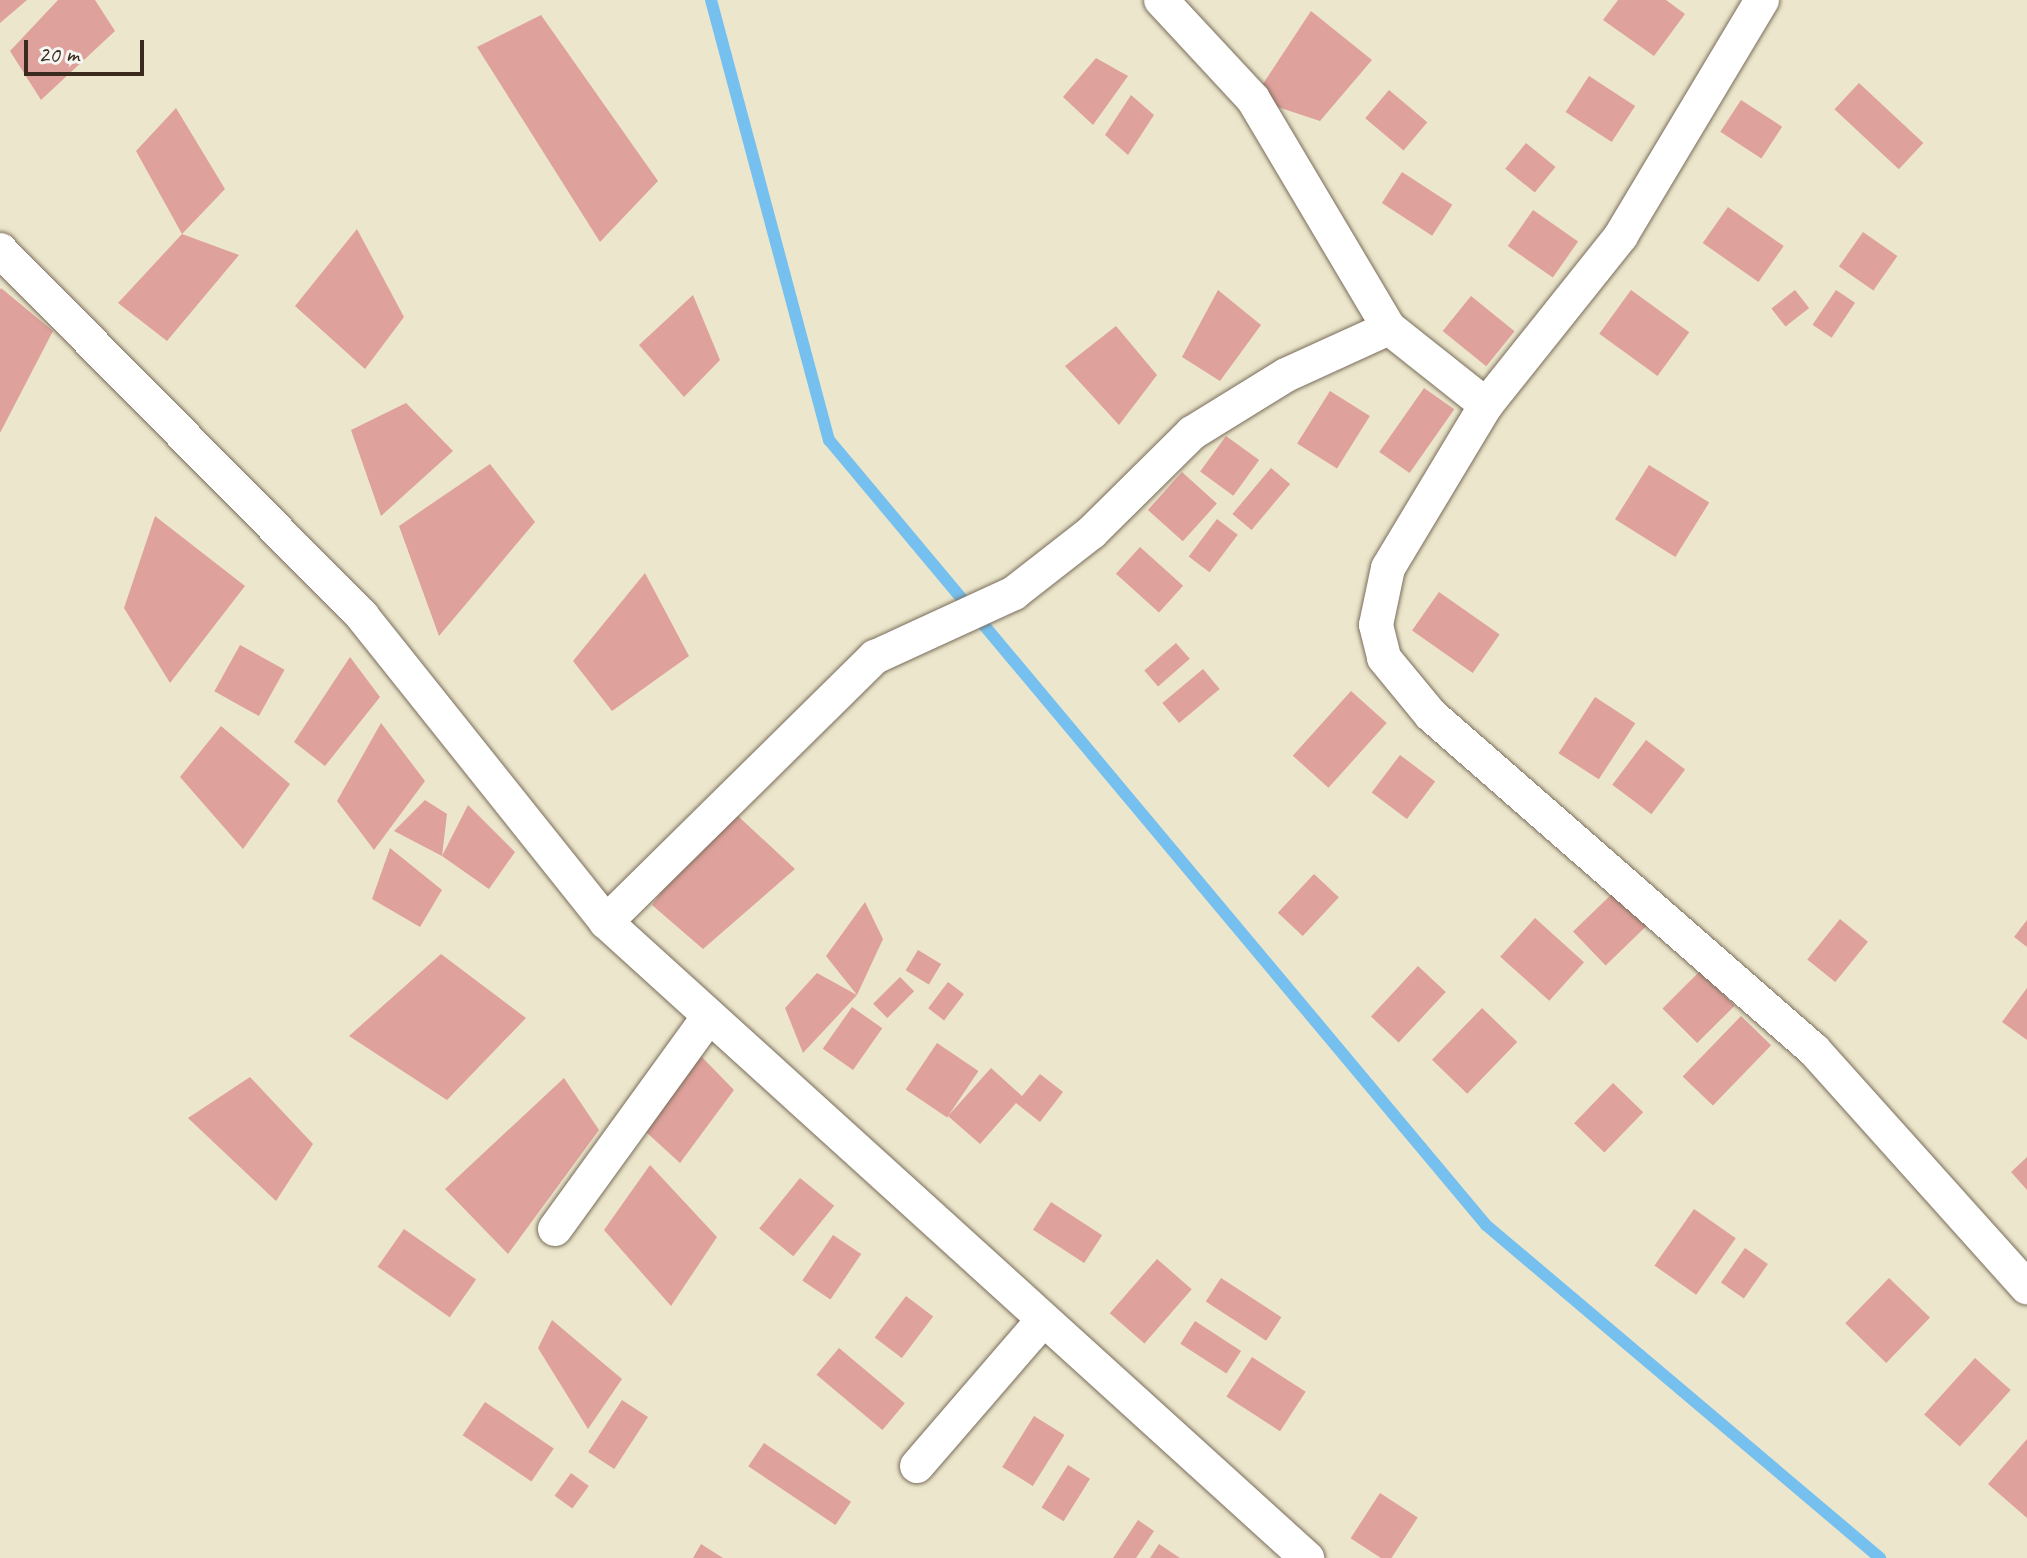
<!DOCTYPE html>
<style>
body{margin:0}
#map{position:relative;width:2027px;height:1558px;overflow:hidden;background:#ece7cc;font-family:Caveat,sans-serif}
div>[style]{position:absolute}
.stream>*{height:12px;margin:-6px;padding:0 6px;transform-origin:6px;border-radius:6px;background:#76c0ef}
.building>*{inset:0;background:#dfa19b;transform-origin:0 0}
.roads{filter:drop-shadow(0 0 2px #796c5b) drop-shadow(0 0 2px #796c5b)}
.street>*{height:34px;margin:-17px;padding:0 17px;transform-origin:17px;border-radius:17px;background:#fff}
span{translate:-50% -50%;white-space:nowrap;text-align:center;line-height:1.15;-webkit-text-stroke:6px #f6f6f2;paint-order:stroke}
.scale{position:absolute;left:24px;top:40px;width:120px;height:36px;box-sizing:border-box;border:4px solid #3b2a1e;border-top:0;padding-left:10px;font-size:24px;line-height:28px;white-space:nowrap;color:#3b2a1e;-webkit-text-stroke:6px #f6f6f2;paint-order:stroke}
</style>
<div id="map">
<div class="stream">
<div style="left:711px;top:0;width:456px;rotate:75deg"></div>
<div style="left:829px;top:440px;width:1024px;rotate:50.07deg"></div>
<div style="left:1486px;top:1225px;width:516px;rotate:40.2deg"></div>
</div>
<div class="building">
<div style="clip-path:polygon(0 0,27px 0,0 23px)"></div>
<div style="clip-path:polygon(58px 0,95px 0,115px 31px,41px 100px,10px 51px)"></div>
<div style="clip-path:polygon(1618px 0,1666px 0,1685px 14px,1654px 56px,1603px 20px)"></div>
<div style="clip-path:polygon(1311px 11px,1372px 60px,1320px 121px,1253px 99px)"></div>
<div style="clip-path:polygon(541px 15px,658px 181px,600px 242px,477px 47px)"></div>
<div style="clip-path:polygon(1096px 58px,1128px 76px,1093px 125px,1063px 97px)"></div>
<div style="left:1589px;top:76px;width:55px;height:43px;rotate:33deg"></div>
<div style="left:1859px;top:83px;width:88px;height:36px;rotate:43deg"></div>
<div style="left:1389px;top:90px;width:50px;height:37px;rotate:40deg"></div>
<div style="clip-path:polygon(1131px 95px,1154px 115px,1128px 155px,1105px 135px)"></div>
<div style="left:1741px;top:100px;width:49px;height:38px;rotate:33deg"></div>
<div style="clip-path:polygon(176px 108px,225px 189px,182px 234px,136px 151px)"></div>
<div style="left:1526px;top:143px;width:38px;height:33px;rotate:39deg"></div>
<div style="left:1402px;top:172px;width:60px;height:37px;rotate:33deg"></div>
<div style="left:1728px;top:207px;width:68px;height:44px;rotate:35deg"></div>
<div style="left:1533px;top:210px;width:55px;height:44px;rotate:35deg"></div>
<div style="clip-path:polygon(357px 229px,404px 317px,365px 369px,295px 306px)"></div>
<div style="left:1863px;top:232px;width:42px;height:42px;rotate:35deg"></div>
<div style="clip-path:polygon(182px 234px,239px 255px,167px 341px,118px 303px)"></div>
<div style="clip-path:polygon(1px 288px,53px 331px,0 433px,0 290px)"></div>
<div style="clip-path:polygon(1218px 290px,1261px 325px,1220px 381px,1182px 357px)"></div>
<div style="left:1631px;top:290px;width:72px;height:54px;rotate:36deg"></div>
<div style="left:1795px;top:290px;width:23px;height:30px;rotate:52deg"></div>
<div style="left:1836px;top:290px;width:23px;height:42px;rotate:34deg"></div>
<div style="clip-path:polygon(693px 295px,720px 360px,684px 397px,639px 345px)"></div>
<div style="left:1471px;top:296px;width:56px;height:45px;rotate:39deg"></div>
<div style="clip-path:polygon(1116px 326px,1157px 375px,1119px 425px,1065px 366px)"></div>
<div style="left:1424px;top:388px;width:37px;height:78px;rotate:35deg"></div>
<div style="left:1330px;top:391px;width:47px;height:62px;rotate:32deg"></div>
<div style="clip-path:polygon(406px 403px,453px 451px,381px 516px,351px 430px)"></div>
<div style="left:1226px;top:436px;width:41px;height:44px;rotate:36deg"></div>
<div style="clip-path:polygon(490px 464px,535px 522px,439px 636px,399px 526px)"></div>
<div style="left:1649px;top:465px;width:71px;height:64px;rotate:32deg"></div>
<div style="left:1271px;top:468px;width:25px;height:60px;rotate:40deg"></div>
<div style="left:1182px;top:472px;width:47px;height:51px;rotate:42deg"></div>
<div style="clip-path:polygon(155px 516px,245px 586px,170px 683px,124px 608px)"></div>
<div style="left:1217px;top:519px;width:26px;height:47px;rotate:37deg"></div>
<div style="left:1140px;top:547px;width:58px;height:36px;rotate:42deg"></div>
<div style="clip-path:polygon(645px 573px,689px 656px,612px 711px,573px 661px)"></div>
<div style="left:1439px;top:592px;width:74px;height:47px;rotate:35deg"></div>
<div style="left:1176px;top:643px;width:21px;height:42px;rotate:49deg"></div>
<div style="left:240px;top:645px;width:51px;height:53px;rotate:29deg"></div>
<div style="clip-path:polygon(350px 657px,380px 697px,325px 766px,294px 742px)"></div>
<div style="left:1203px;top:669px;width:26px;height:53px;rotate:50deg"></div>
<div style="left:1351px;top:691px;width:48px;height:87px;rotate:42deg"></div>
<div style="left:1595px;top:697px;width:48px;height:67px;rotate:33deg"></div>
<div style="clip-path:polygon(381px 723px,425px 781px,374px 850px,337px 801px)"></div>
<div style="clip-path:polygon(221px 726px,290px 784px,243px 849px,180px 777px)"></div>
<div style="left:1646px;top:740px;width:49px;height:56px;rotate:37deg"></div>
<div style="left:1400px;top:755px;width:44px;height:47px;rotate:37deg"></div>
<div style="clip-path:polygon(425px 800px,447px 814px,442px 856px,394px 831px)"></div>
<div style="clip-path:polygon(725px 804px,795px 869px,703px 949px,652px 905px)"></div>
<div style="clip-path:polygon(468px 805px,515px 852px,489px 889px,442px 856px)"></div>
<div style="clip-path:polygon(390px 848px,442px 890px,420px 927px,372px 899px)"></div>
<div style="left:1314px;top:874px;width:34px;height:53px;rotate:43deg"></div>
<div style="left:1614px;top:892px;width:47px;height:57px;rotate:46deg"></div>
<div style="clip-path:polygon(865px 902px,883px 939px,857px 995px,826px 956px)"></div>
<div style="left:1535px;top:918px;width:66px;height:52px;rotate:42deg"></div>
<div style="left:1840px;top:919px;width:36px;height:52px;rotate:39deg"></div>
<div style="clip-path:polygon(2027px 920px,2027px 947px,2014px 937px)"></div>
<div style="left:918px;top:950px;width:27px;height:24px;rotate:31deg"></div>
<div style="clip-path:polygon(441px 954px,526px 1018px,447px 1100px,349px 1036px)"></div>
<div style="left:1418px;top:966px;width:38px;height:69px;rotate:43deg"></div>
<div style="left:1700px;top:971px;width:49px;height:53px;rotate:45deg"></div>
<div style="clip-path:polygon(817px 973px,857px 995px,803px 1053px,785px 1008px)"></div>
<div style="left:900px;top:977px;width:20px;height:38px;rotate:45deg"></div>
<div style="left:948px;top:982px;width:20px;height:33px;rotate:37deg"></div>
<div style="clip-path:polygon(2027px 988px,2027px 1040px,2002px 1022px)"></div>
<div style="left:852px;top:1007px;width:37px;height:51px;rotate:35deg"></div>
<div style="left:1482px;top:1008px;width:49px;height:72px;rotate:44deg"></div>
<div style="left:1741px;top:1016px;width:42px;height:84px;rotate:44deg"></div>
<div style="left:937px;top:1043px;width:50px;height:56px;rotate:34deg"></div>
<div style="clip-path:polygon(697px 1052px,734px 1090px,680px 1163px,634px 1121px)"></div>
<div style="clip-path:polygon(991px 1068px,1022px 1096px,1040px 1074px,1063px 1092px,1040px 1122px,1016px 1103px,980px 1144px,948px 1116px)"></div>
<div style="clip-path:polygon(250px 1077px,313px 1144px,276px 1201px,188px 1118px)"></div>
<div style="clip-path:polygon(564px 1078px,599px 1130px,508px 1254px,445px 1189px)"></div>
<div style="left:1613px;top:1083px;width:42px;height:56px;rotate:44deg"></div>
<div style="clip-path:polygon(2027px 1157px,2027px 1190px,2011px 1172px)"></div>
<div style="clip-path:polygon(650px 1165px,717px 1237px,671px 1306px,604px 1230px)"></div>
<div style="left:800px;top:1178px;width:44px;height:65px;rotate:39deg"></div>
<div style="left:1051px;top:1202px;width:61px;height:33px;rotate:33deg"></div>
<div style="left:1694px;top:1209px;width:51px;height:69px;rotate:35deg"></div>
<div style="left:404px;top:1229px;width:88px;height:46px;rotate:35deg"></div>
<div style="left:833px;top:1235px;width:34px;height:55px;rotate:34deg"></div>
<div style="left:1745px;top:1248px;width:28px;height:42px;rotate:35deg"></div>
<div style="left:1157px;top:1259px;width:46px;height:72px;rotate:41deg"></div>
<div style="left:1221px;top:1278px;width:72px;height:28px;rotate:33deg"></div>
<div style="left:1889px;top:1278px;width:57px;height:63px;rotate:44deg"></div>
<div style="left:906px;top:1296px;width:34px;height:52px;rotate:37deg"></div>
<div style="clip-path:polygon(552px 1320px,622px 1379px,588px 1429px,538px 1348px)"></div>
<div style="left:1195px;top:1321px;width:55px;height:27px;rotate:33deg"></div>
<div style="left:839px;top:1348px;width:86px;height:35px;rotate:40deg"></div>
<div style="left:1252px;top:1357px;width:64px;height:47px;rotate:33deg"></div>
<div style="left:1975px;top:1358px;width:48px;height:76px;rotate:42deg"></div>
<div style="left:622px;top:1400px;width:31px;height:62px;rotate:33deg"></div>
<div style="left:485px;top:1402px;width:83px;height:40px;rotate:34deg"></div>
<div style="left:1034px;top:1416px;width:36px;height:60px;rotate:32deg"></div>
<div style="clip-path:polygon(2027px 1439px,2027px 1518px,1988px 1484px)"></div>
<div style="left:764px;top:1443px;width:105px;height:28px;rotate:34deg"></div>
<div style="left:1068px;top:1465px;width:26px;height:50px;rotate:32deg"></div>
<div style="left:571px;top:1473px;width:22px;height:28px;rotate:36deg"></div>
<div style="left:1380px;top:1493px;width:45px;height:54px;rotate:33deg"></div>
<div style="clip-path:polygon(1138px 1520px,1154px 1531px,1136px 1558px,1113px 1558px)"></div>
<div style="clip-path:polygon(701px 1544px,723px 1558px,693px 1558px)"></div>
<div style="clip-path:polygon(1159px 1544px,1180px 1558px,1150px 1558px)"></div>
</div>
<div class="roads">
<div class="street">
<div style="left:1161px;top:0;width:135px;rotate:47.1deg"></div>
<div style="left:1253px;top:99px;width:266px;rotate:59.3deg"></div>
<div style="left:1389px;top:328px;width:124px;rotate:38.4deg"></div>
<div style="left:1762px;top:0;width:275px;rotate:120.9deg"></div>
<div style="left:1621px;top:236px;width:216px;rotate:128.6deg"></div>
<div style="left:1486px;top:405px;width:190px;rotate:121deg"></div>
<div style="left:1388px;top:568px;width:58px;rotate:101.9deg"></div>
<div style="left:1376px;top:625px;width:34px;rotate:76deg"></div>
<div style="left:1384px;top:658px;width:74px;rotate:50.5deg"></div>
<div style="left:1431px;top:715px;width:509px;rotate:41.18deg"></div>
<div style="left:1814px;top:1050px;width:319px;rotate:48.1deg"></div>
<div style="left:0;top:250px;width:515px;rotate:45.31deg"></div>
<div style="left:362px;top:616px;width:391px;rotate:51.4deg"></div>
<div style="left:606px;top:922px;width:947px;rotate:42.22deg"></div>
<div style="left:606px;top:922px;width:378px;rotate:-44.6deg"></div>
<div style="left:875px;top:657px;width:153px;rotate:-24.7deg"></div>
<div style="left:1014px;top:593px;width:99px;rotate:-38deg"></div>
<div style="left:1092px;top:532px;width:141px;rotate:-44.7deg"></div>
<div style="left:1192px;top:433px;width:110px;rotate:-31.7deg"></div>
<div style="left:1286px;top:375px;width:113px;rotate:-24.5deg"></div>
<div style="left:555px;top:1229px;width:263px;rotate:-54.1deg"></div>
<div style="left:917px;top:1466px;width:193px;rotate:-49.2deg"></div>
</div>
</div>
<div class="scale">20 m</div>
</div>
